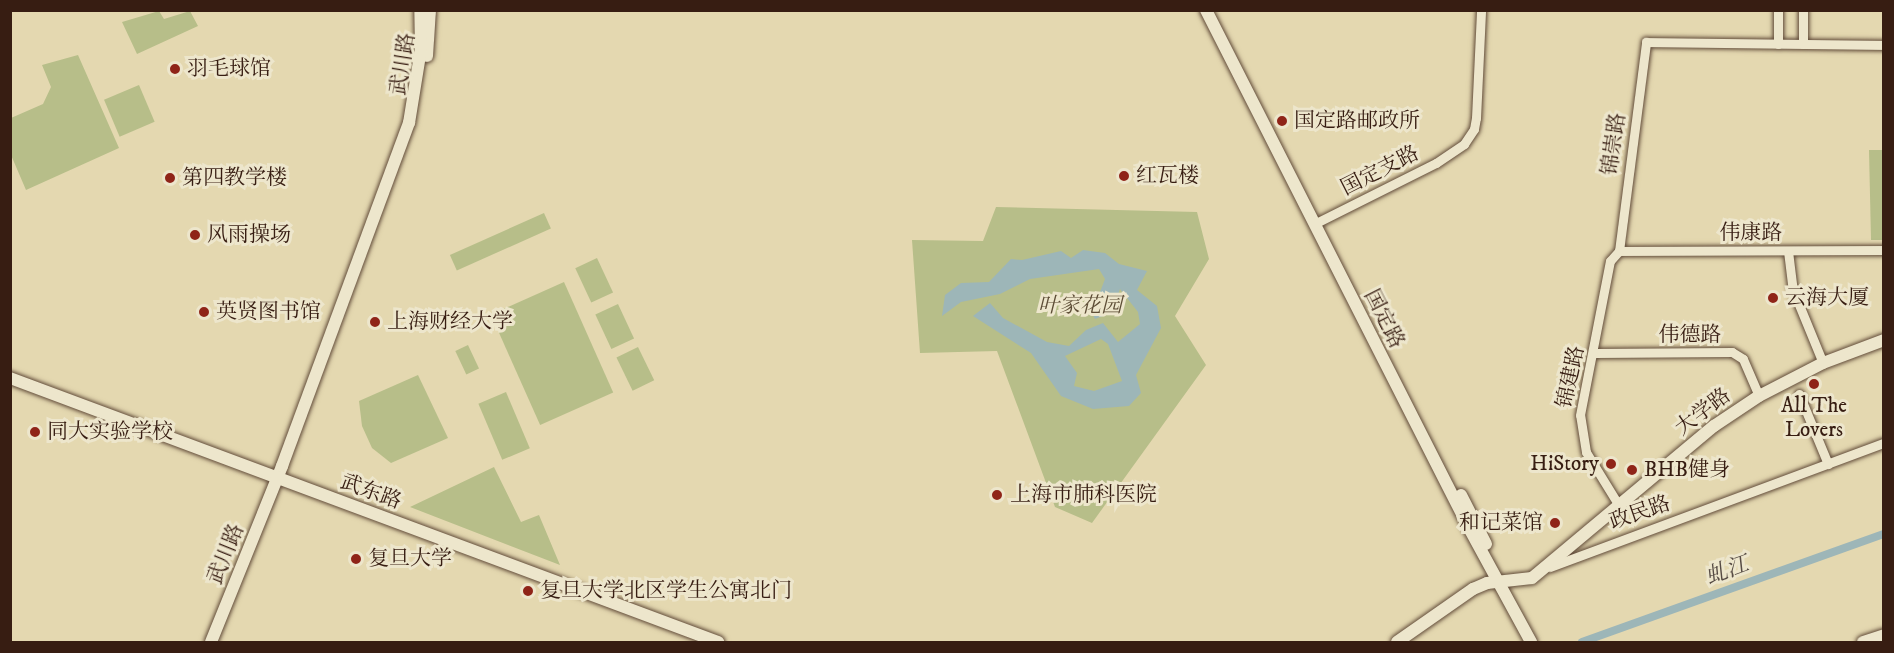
<!DOCTYPE html>
<meta charset="utf-8">
<style>
body{margin:0}
#map{position:relative;width:1894px;height:653px;overflow:hidden;background:#e4d8b0;font-family:"IM FELL DW Pica","Noto Serif SC",serif}
div>[style]{position:absolute}
.green>*{inset:0;background:#b7be89;transform-origin:0 0}
.water>*{inset:0;background:#9db6b8}
.canal>*{height:8px;margin:-4px;padding:0 4px;transform-origin:4px;border-radius:4px;background:#9db6b8}
.roads{filter:drop-shadow(0 0 2px #624c3a) drop-shadow(0 0 2px #624c3a)}
.street>*{height:9px;margin:-4.5px;padding:0 4.5px;transform-origin:4.5px;border-radius:4.5px;background:#ede6cc}
.secondary>*{height:12px;margin:-6px;padding:0 6px;transform-origin:6px;border-radius:6px;background:#ede6cc}
.dots>*{width:16px;height:16px;translate:-50% -50%;box-sizing:border-box;border:3px solid #ede6cc;border-radius:50%}
span{translate:-50% -50%;white-space:nowrap;text-align:center;line-height:1.15;-webkit-text-stroke:6px #ede6cc;paint-order:stroke}
.street-label{font-size:21px;color:#371d12}
.poi-label{font-size:21px;color:#371d12}
.left{translate:0 -50%;text-align:left}
.right{translate:-100% -50%;text-align:right}
.park-label{font-size:21px;color:#5d4d36;font-style:italic}
.water-label{font-size:22px;color:#564b44;font-style:italic}
.frame{position:absolute;inset:0;border:12px solid #371d12;pointer-events:none}
</style>
<div id="map">
<div class="green">
<div style="clip-path:polygon(159px 11px,164px 19px,190px 11px,198px 26px,137px 54px,122px 22px)"></div>
<div style="clip-path:polygon(78px 55px,119px 148px,26px 190px,11px 155px,11px 118px,43px 104px,51px 87px,42px 65px)"></div>
<div style="left:139px;top:85px;width:40px;height:38px;rotate:67deg"></div>
<div style="clip-path:polygon(1869px 150px,1883px 150px,1883px 240px,1871px 240px)"></div>
<div style="clip-path:polygon(996px 207px,1197px 212px,1209px 259px,1175px 316px,1206px 365px,1092px 523px,1055px 507px,997px 351px,920px 353px,912px 240px,983px 241px)"></div>
<div style="left:544px;top:213px;width:17px;height:103px;rotate:66deg"></div>
<div style="left:597px;top:258px;width:38px;height:24px;rotate:65deg"></div>
<div style="left:564px;top:282px;width:121px;height:80px;rotate:66deg"></div>
<div style="left:618px;top:304px;width:38px;height:25px;rotate:65deg"></div>
<div style="left:468px;top:345px;width:26px;height:14px;rotate:65deg"></div>
<div style="left:638px;top:347px;width:37px;height:24px;rotate:64deg"></div>
<div style="clip-path:polygon(418px 375px,448px 438px,391px 463px,372px 448px,362px 426px,359px 401px)"></div>
<div style="left:506px;top:392px;width:61px;height:30px;rotate:67deg"></div>
<div style="clip-path:polygon(494px 467px,521px 522px,539px 515px,560px 565px,410px 507px)"></div>
</div>
<div class="water">
<div style="clip-path:polygon(evenodd,1083px 250px,1105px 253px,1119px 264px,1147px 271px,1137px 290px,1157px 306px,1161px 328px,1136px 375px,1141px 393px,1129px 406px,1093px 409px,1061px 396px,1031px 353px,973px 316px,990px 303px,1003px 318px,1047px 342px,1069px 346px,1086px 330px,1103px 323px,1118px 342px,1140px 324px,1138px 312px,1120px 289px,1111px 313px,1095px 319px,1092px 313px,1105px 279px,1099px 269px,1030px 279px,1000px 294px,961px 302px,942px 316px,945px 295px,961px 283px,989px 282px,1011px 259px,1022px 260px,1061px 251px,1071px 258px,1083px 250px,1101px 339px,1108px 344px,1122px 381px,1094px 391px,1074px 386px,1077px 373px,1065px 356px,1101px 339px)"></div>
</div>
<div class="canal">
<div style="left:1582px;top:642px;width:321px;rotate:-19.7deg"></div>
</div>
<div class="roads">
<div class="street">
<div style="left:1778px;top:44px;width:34px;rotate:-90deg"></div>
<div style="left:1803px;top:44px;width:34px;rotate:-90deg"></div>
<div style="left:1316px;top:223px;width:134px;rotate:-26.6deg"></div>
<div style="left:1436px;top:163px;width:34px;rotate:-34deg"></div>
<div style="left:1464px;top:144px;width:18px;rotate:-56deg"></div>
<div style="left:1474px;top:129px;width:11px;rotate:-80deg"></div>
<div style="left:1476px;top:118px;width:108px;rotate:-87.3deg"></div>
<div style="left:1619px;top:251px;width:211px;rotate:-82.6deg"></div>
<div style="left:1646px;top:42px;width:238px;rotate:0.7deg"></div>
<div style="left:1619px;top:251px;width:265px;rotate:-0.2deg"></div>
<div style="left:1788px;top:251px;width:39px;rotate:83deg"></div>
<div style="left:1793px;top:290px;width:79px;rotate:67.7deg"></div>
<div style="left:1595px;top:353px;width:137px;rotate:-0.4deg"></div>
<div style="left:1732px;top:352px;width:13px;rotate:32deg"></div>
<div style="left:1743px;top:359px;width:40px;rotate:66.6deg"></div>
<div style="left:1799px;top:394px;width:76px;rotate:67.5deg"></div>
<div style="left:1618px;top:504px;width:61px;rotate:-121.6deg"></div>
<div style="left:1586px;top:452px;width:37px;rotate:-99deg"></div>
<div style="left:1580px;top:415px;width:157px;rotate:-79deg"></div>
<div style="left:1610px;top:261px;width:13px;rotate:-48deg"></div>
<div style="left:1550px;top:567px;width:356px;rotate:-20.4deg"></div>
</div>
<div class="secondary">
<div style="left:1206px;top:10px;width:583px;rotate:63.08deg"></div>
<div style="left:1470px;top:530px;width:128px;rotate:61.4deg"></div>
<div style="left:427px;top:56px;width:46px;rotate:-86.3deg"></div>
<div style="left:10px;top:378px;width:756px;rotate:20.45deg"></div>
<div style="left:1461px;top:495px;width:55px;rotate:63deg"></div>
<div style="left:211px;top:642px;width:190px;rotate:-68deg"></div>
<div style="left:282px;top:466px;width:366px;rotate:-69.7deg"></div>
<div style="left:409px;top:123px;width:75px;rotate:-80.8deg"></div>
<div style="left:421px;top:49px;width:39px;rotate:-91deg"></div>
<div style="left:1397px;top:642px;width:93px;rotate:-34.9deg"></div>
<div style="left:1473px;top:589px;width:15px;rotate:-23deg"></div>
<div style="left:1487px;top:583px;width:45px;rotate:-6.3deg"></div>
<div style="left:1532px;top:578px;width:237px;rotate:-39.9deg"></div>
<div style="left:1714px;top:426px;width:54px;rotate:-33.7deg"></div>
<div style="left:1759px;top:396px;width:72px;rotate:-27.3deg"></div>
<div style="left:1823px;top:363px;width:65px;rotate:-20.7deg"></div>
<div style="left:1863px;top:642px;width:22px;rotate:-18deg"></div>
</div>
</div>
<div class="dots">
<div style="left:175px;top:69px;background:#8f2418"></div>
<div style="left:1282px;top:121px;background:#8f2418"></div>
<div style="left:1124px;top:176px;background:#8f2418"></div>
<div style="left:170px;top:178px;background:#8f2418"></div>
<div style="left:195px;top:235px;background:#8f2418"></div>
<div style="left:1773px;top:298px;background:#8f2418"></div>
<div style="left:204px;top:312px;background:#8f2418"></div>
<div style="left:375px;top:322px;background:#8f2418"></div>
<div style="left:1814px;top:384px;background:#8f2418"></div>
<div style="left:35px;top:432px;background:#8f2418"></div>
<div style="left:1611px;top:464px;background:#8f2418"></div>
<div style="left:1632px;top:470px;background:#8f2418"></div>
<div style="left:997px;top:495px;background:#8f2418"></div>
<div style="left:1555px;top:523px;background:#8f2418"></div>
<div style="left:356px;top:559px;background:#8f2418"></div>
<div style="left:528px;top:591px;background:#8f2418"></div>
</div>
<div class="street-label">
<span style="left:403px;top:64px;rotate:-81deg">武川路</span>
<span style="left:1614px;top:144px;rotate:-82deg">锦崇路</span>
<span style="left:1380px;top:171px;rotate:-27deg">国定支路</span>
<span style="left:1751px;top:233px">伟康路</span>
<span style="left:1384px;top:319px;rotate:63deg">国定路</span>
<span style="left:1690px;top:335px">伟德路</span>
<span style="left:1571px;top:377px;rotate:-78deg">锦建路</span>
<span style="left:1703px;top:412px;rotate:-37deg">大学路</span>
<span style="left:371px;top:492px;rotate:20deg">武东路</span>
<span style="left:1640px;top:513px;rotate:-19deg">政民路</span>
<span style="left:226px;top:554px;rotate:-68deg">武川路</span>
</div>
<div class="poi-label">
<span class="left" style="left:187px;top:69px">羽毛球馆</span>
<span class="left" style="left:1294px;top:121px">国定路邮政所</span>
<span class="left" style="left:1136px;top:176px">红瓦楼</span>
<span class="left" style="left:182px;top:178px">第四教学楼</span>
<span class="left" style="left:207px;top:235px">风雨操场</span>
<span class="left" style="left:1785px;top:298px">云海大厦</span>
<span class="left" style="left:216px;top:312px">英贤图书馆</span>
<span class="left" style="left:387px;top:322px">上海财经大学</span>
<span style="left:1814px;top:418px">All The<br>Lovers</span>
<span class="left" style="left:47px;top:432px">同大实验学校</span>
<span class="right" style="left:1599px;top:464px">HiStory</span>
<span class="left" style="left:1644px;top:470px">BHB健身</span>
<span class="left" style="left:1010px;top:495px">上海市肺科医院</span>
<span class="right" style="left:1543px;top:523px">和记菜馆</span>
<span class="left" style="left:368px;top:559px">复旦大学</span>
<span class="left" style="left:540px;top:591px">复旦大学北区学生公寓北门</span>
</div>
<div class="park-label">
<span style="left:1080px;top:306px">叶家花园</span>
</div>
<div class="water-label">
<span style="left:1727px;top:571px;rotate:-20deg">虬江</span>
</div>
<div class="frame"></div>
</div>
